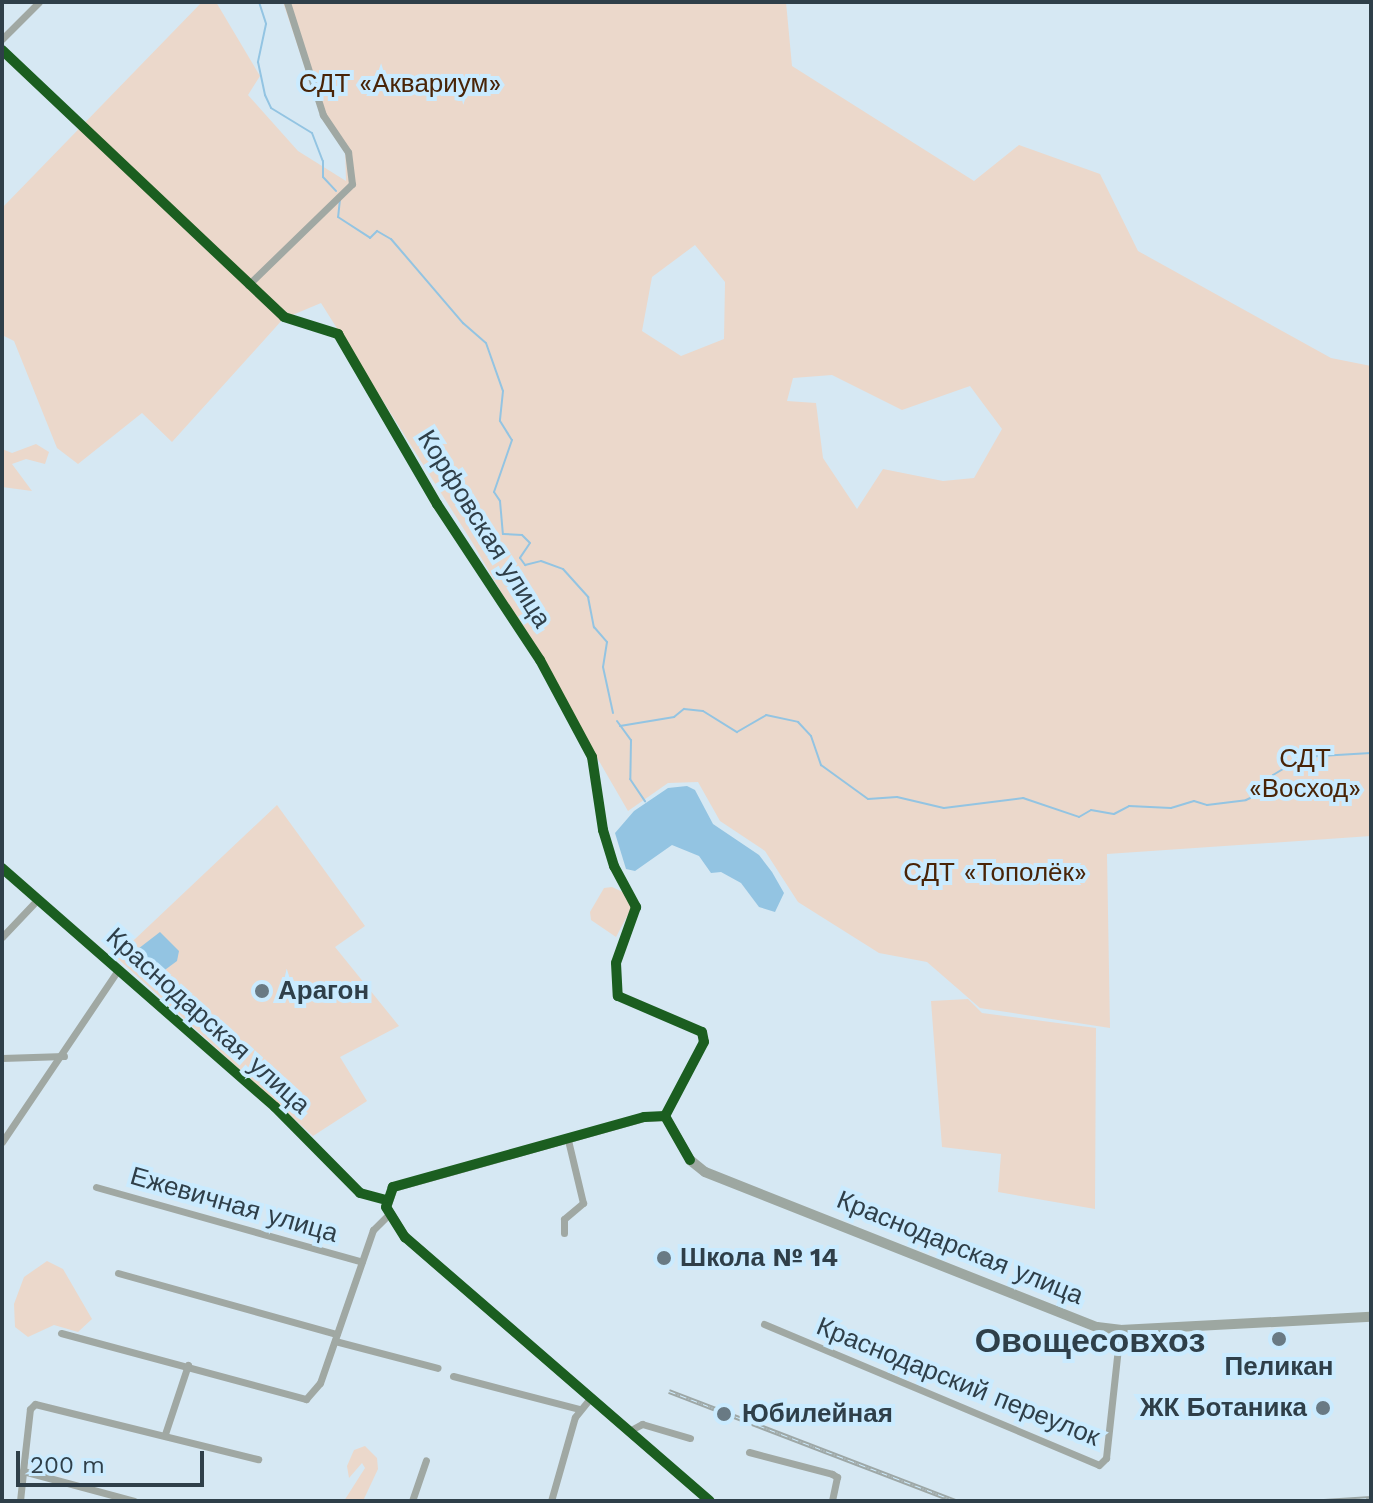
<!DOCTYPE html>
<meta charset="utf-8">
<style>
body{margin:0}
#map{position:relative;width:1373px;height:1503px;overflow:hidden;background:#d6e8f3;font-family:"Work Sans",sans-serif}
div>[style]{position:absolute}
.green>*{inset:0;background:#ebd8cb}
.water>*{inset:0;background:#93c4e2}
.stream>*{height:2px;margin:-1px;padding:0 1px;transform-origin:1px;border-radius:1px;background:#93c4e2}
.minor>*{height:7px;margin:-3.5px;padding:0 3.5px;transform-origin:3.5px;border-radius:3.5px;background:#a0a8a3}
.tertiary>*{height:9px;margin:-4.5px;padding:0 4.5px;transform-origin:4.5px;border-radius:4.5px;background:#a0a8a3}
.secondary>*{height:10px;margin:-5px;padding:0 5px;transform-origin:5px;border-radius:5px;background:#9da7a1}
.rail>*{height:5px;margin-top:-2.5px;transform-origin:0;background:repeating-linear-gradient(90deg,#caebff 0 6px,#9da7a6 0 12px);box-sizing:border-box;border-block:2px solid #9da7a6}
.cycleway>*{height:10px;margin:-5px;padding:0 5px;transform-origin:5px;border-radius:5px;background:#1b5e20}
.dots>*{width:22px;height:22px;translate:-50% -50%;box-sizing:border-box;border:4px solid #caebff;border-radius:50%}
span{translate:-50% -50%;white-space:nowrap;text-align:center;line-height:1.15;-webkit-text-stroke:8px #caebff;paint-order:stroke}
.park-label{font-size:26px;color:#492407}
.street-label{font-size:26px;color:#2f3f49}
.poi-label{font-size:26px;color:#2f3f49;font-weight:700}
.left{translate:0 -50%;text-align:left}
.right{translate:-100% -50%;text-align:right}
.district-label{font-size:34px;color:#2f3f49;font-weight:700}
.frame{position:absolute;inset:0;border:4px solid #2f3f49;pointer-events:none}
.scale{position:absolute;left:16px;top:1451px;width:188px;height:36px;box-sizing:border-box;border:4px solid #2f3f49;border-top:0;padding-left:10px;font-size:24px;line-height:28px;white-space:nowrap;color:#2f3f49;-webkit-text-stroke:6px #caebff;paint-order:stroke}
</style>
<div id="map">
<div class="green">
<div style="clip-path:polygon(evenodd,202px 2px,216px 2px,260px 76px,248px 95px,298px 151px,346px 181px,345px 148px,319px 110px,283px 2px,786px 2px,792px 66px,974px 181px,1019px 145px,1100px 174px,1138px 251px,1331px 358px,1371px 366px,1371px 836px,1107px 854px,1110px 1028px,980px 1008px,927px 962px,879px 953px,798px 902px,765px 851px,720px 821px,698px 782px,668px 783px,628px 811px,472px 542px,321px 303px,283px 319px,172px 442px,142px 413px,78px 464px,57px 448px,14px 341px,2px 335px,2px 208px,202px 2px,695px 245px,725px 282px,724px 339px,681px 356px,642px 331px,652px 277px,695px 245px,202px 2px,832px 375px,902px 410px,970px 386px,1002px 429px,974px 478px,943px 481px,883px 469px,857px 509px,823px 458px,816px 403px,787px 401px,793px 378px,832px 375px)"></div>
<div style="clip-path:polygon(36px 444px,49px 452px,45px 464px,26px 459px,12px 464px,32px 491px,2px 487px,2px 449px,12px 453px)"></div>
<div style="clip-path:polygon(277px 805px,365px 926px,335px 947px,399px 1026px,340px 1057px,367px 1101px,313px 1136px,116px 957px)"></div>
<div style="clip-path:polygon(612px 887px,627px 894px,632px 907px,616px 937px,591px 920px,590px 912px,604px 888px)"></div>
<div style="clip-path:polygon(968px 999px,982px 1013px,1096px 1028px,1095px 1209px,998px 1192px,1001px 1154px,942px 1147px,931px 1001px)"></div>
<div style="clip-path:polygon(47px 1261px,63px 1269px,92px 1319px,78px 1332px,54px 1325px,28px 1337px,15px 1327px,14px 1304px,24px 1277px)"></div>
<div style="clip-path:polygon(365px 1446px,377px 1458px,378px 1469px,363px 1501px,344px 1501px,365px 1468px,362px 1463px,349px 1478px,347px 1466px,354px 1450px)"></div>
</div>
<div class="water">
<div style="clip-path:polygon(687px 786px,695px 790px,713px 824px,759px 855px,772px 872px,784px 893px,775px 912px,759px 907px,741px 883px,721px 872px,711px 873px,699px 856px,672px 845px,635px 871px,626px 869px,615px 833px,634px 811px,668px 788px)"></div>
<div style="clip-path:polygon(160px 932px,179px 951px,177px 961px,158px 975px,134px 952px)"></div>
</div>
<div class="stream">
<div style="left:259px;top:2px;width:23px;rotate:72deg"></div>
<div style="left:266px;top:24px;width:39px;rotate:102deg"></div>
<div style="left:258px;top:62px;width:34px;rotate:78deg"></div>
<div style="left:265px;top:95px;width:14px;rotate:65deg"></div>
<div style="left:271px;top:108px;width:48px;rotate:31.4deg"></div>
<div style="left:312px;top:133px;width:30px;rotate:69deg"></div>
<div style="left:323px;top:161px;width:16px;rotate:90deg"></div>
<div style="left:323px;top:177px;width:19px;rotate:47deg"></div>
<div style="left:340px;top:199px;width:18px;rotate:96deg"></div>
<div style="left:338px;top:217px;width:38px;rotate:33deg"></div>
<div style="left:370px;top:238px;width:10px;rotate:-45deg"></div>
<div style="left:377px;top:231px;width:16px;rotate:30deg"></div>
<div style="left:391px;top:239px;width:111px;rotate:49.4deg"></div>
<div style="left:463px;top:323px;width:30px;rotate:41deg"></div>
<div style="left:486px;top:343px;width:51px;rotate:70.5deg"></div>
<div style="left:503px;top:391px;width:30px;rotate:96deg"></div>
<div style="left:500px;top:421px;width:22px;rotate:58deg"></div>
<div style="left:512px;top:440px;width:55px;rotate:109.1deg"></div>
<div style="left:494px;top:492px;width:11px;rotate:56deg"></div>
<div style="left:500px;top:501px;width:33px;rotate:85deg"></div>
<div style="left:503px;top:534px;width:19px;rotate:3deg"></div>
<div style="left:522px;top:535px;width:11px;rotate:45deg"></div>
<div style="left:530px;top:543px;width:18px;rotate:124deg"></div>
<div style="left:520px;top:558px;width:9px;rotate:54deg"></div>
<div style="left:525px;top:565px;width:16px;rotate:-14deg"></div>
<div style="left:541px;top:561px;width:23px;rotate:20deg"></div>
<div style="left:563px;top:569px;width:38px;rotate:48deg"></div>
<div style="left:588px;top:597px;width:31px;rotate:79deg"></div>
<div style="left:594px;top:627px;width:20px;rotate:49deg"></div>
<div style="left:607px;top:642px;width:25px;rotate:99deg"></div>
<div style="left:603px;top:667px;width:47px;rotate:77.7deg"></div>
<div style="left:617px;top:721px;width:24px;rotate:54deg"></div>
<div style="left:631px;top:740px;width:39px;rotate:91deg"></div>
<div style="left:630px;top:779px;width:27px;rotate:56deg"></div>
<div style="left:620px;top:726px;width:55px;rotate:-9.5deg"></div>
<div style="left:674px;top:717px;width:13px;rotate:-39deg"></div>
<div style="left:684px;top:709px;width:19px;rotate:6deg"></div>
<div style="left:703px;top:711px;width:40px;rotate:32deg"></div>
<div style="left:737px;top:732px;width:34px;rotate:-30deg"></div>
<div style="left:766px;top:715px;width:33px;rotate:12deg"></div>
<div style="left:798px;top:722px;width:19px;rotate:47deg"></div>
<div style="left:811px;top:736px;width:31px;rotate:71deg"></div>
<div style="left:821px;top:765px;width:58px;rotate:35.9deg"></div>
<div style="left:868px;top:799px;width:29px;rotate:-4deg"></div>
<div style="left:897px;top:797px;width:48px;rotate:13.2deg"></div>
<div style="left:944px;top:808px;width:80px;rotate:-7.2deg"></div>
<div style="left:1023px;top:798px;width:59px;rotate:18.7deg"></div>
<div style="left:1079px;top:817px;width:14px;rotate:-30deg"></div>
<div style="left:1091px;top:810px;width:23px;rotate:10deg"></div>
<div style="left:1114px;top:814px;width:17px;rotate:-28deg"></div>
<div style="left:1129px;top:806px;width:42px;rotate:2.7deg"></div>
<div style="left:1171px;top:808px;width:24px;rotate:-17deg"></div>
<div style="left:1194px;top:801px;width:14px;rotate:17deg"></div>
<div style="left:1207px;top:805px;width:39px;rotate:-7deg"></div>
<div style="left:1246px;top:800px;width:23px;rotate:-25deg"></div>
<div style="left:1267px;top:790px;width:16px;rotate:-68deg"></div>
<div style="left:1273px;top:775px;width:35px;rotate:-31deg"></div>
<div style="left:1303px;top:757px;width:68px;rotate:-3.4deg"></div>
</div>
<div class="minor">
<div style="left:2px;top:39px;width:52px;rotate:-45deg"></div>
<div style="left:2px;top:50px;width:388px;rotate:43.4deg"></div>
<div style="left:284px;top:317px;width:57px;rotate:17.5deg"></div>
<div style="left:338px;top:334px;width:197px;rotate:59.8deg"></div>
<div style="left:437px;top:504px;width:187px;rotate:56.6deg"></div>
<div style="left:540px;top:660px;width:110px;rotate:61.8deg"></div>
<div style="left:592px;top:757px;width:74px;rotate:81.4deg"></div>
<div style="left:603px;top:830px;width:38px;rotate:73deg"></div>
<div style="left:614px;top:866px;width:47px;rotate:61.8deg"></div>
<div style="left:636px;top:907px;width:59px;rotate:109.7deg"></div>
<div style="left:616px;top:963px;width:33px;rotate:87deg"></div>
<div style="left:618px;top:996px;width:91px;rotate:23.2deg"></div>
<div style="left:702px;top:1032px;width:10px;rotate:79deg"></div>
<div style="left:704px;top:1042px;width:84px;rotate:117.8deg"></div>
<div style="left:248px;top:285px;width:145px;rotate:-44.2deg"></div>
<div style="left:352px;top:184px;width:32px;rotate:-97deg"></div>
<div style="left:348px;top:152px;width:45px;rotate:-124deg"></div>
<div style="left:323px;top:115px;width:119px;rotate:-107.7deg"></div>
<div style="left:2px;top:868px;width:363px;rotate:41.2deg"></div>
<div style="left:275px;top:1107px;width:121px;rotate:45.3deg"></div>
<div style="left:360px;top:1193px;width:27px;rotate:15deg"></div>
<div style="left:2px;top:937px;width:52px;rotate:-46.5deg"></div>
<div style="left:2px;top:1058px;width:62px;rotate:-1.8deg"></div>
<div style="left:2px;top:1142px;width:207px;rotate:-56deg"></div>
<div style="left:96px;top:1187px;width:276px;rotate:15.7deg"></div>
<div style="left:564px;top:1233px;width:14px;rotate:-90deg"></div>
<div style="left:564px;top:1219px;width:25px;rotate:-40deg"></div>
<div style="left:583px;top:1203px;width:65px;rotate:-103.4deg"></div>
<div style="left:118px;top:1273px;width:227px;rotate:15.6deg"></div>
<div style="left:764px;top:1324px;width:363px;rotate:22.8deg"></div>
<div style="left:1099px;top:1465px;width:10px;rotate:-45deg"></div>
<div style="left:1106px;top:1458px;width:129px;rotate:-83.8deg"></div>
<div style="left:61px;top:1333px;width:254px;rotate:15.1deg"></div>
<div style="left:306px;top:1399px;width:21px;rotate:-49deg"></div>
<div style="left:320px;top:1383px;width:162px;rotate:-70.9deg"></div>
<div style="left:373px;top:1230px;width:21px;rotate:-45deg"></div>
<div style="left:335px;top:1341px;width:106px;rotate:14.7deg"></div>
<div style="left:453px;top:1376px;width:130px;rotate:14.7deg"></div>
<div style="left:629px;top:1431px;width:15px;rotate:-28deg"></div>
<div style="left:642px;top:1424px;width:50px;rotate:16.3deg"></div>
<div style="left:165px;top:1434px;width:73px;rotate:-71.6deg"></div>
<div style="left:749px;top:1452px;width:86px;rotate:14.8deg"></div>
<div style="left:832px;top:1474px;width:6px;rotate:31deg"></div>
<div style="left:837px;top:1477px;width:25px;rotate:102deg"></div>
<div style="left:23px;top:1471px;width:62px;rotate:-83.6deg"></div>
<div style="left:30px;top:1409px;width:7px;rotate:-45deg"></div>
<div style="left:35px;top:1404px;width:230px;rotate:13.9deg"></div>
<div style="left:20px;top:1501px;width:30px;rotate:-84deg"></div>
<div style="left:23px;top:1471px;width:115px;rotate:15.1deg"></div>
<div style="left:412px;top:1501px;width:43px;rotate:-71.1deg"></div>
<div style="left:551px;top:1501px;width:87px;rotate:-74.1deg"></div>
<div style="left:575px;top:1417px;width:26px;rotate:-51deg"></div>
</div>
<div class="tertiary">
<div style="left:690px;top:1160px;width:51px;rotate:-119.6deg"></div>
<div style="left:665px;top:1116px;width:21px;rotate:177deg"></div>
<div style="left:644px;top:1117px;width:261px;rotate:164.4deg"></div>
<div style="left:393px;top:1187px;width:21px;rotate:109deg"></div>
<div style="left:386px;top:1207px;width:36px;rotate:58deg"></div>
<div style="left:405px;top:1237px;width:403px;rotate:40.9deg"></div>
</div>
<div class="secondary">
<div style="left:690px;top:1160px;width:19px;rotate:39deg"></div>
<div style="left:705px;top:1172px;width:422px;rotate:21.6deg"></div>
<div style="left:1097px;top:1327px;width:23px;rotate:7deg"></div>
<div style="left:1120px;top:1330px;width:251px;rotate:-3deg"></div>
</div>
<div class="rail">
<div style="left:669px;top:1391px;width:307px;rotate:21deg"></div>
<div style="left:1324px;top:1501px;width:47px;rotate:-3.7deg"></div>
</div>
<div class="cycleway">
<div style="left:2px;top:50px;width:388px;rotate:43.4deg"></div>
<div style="left:284px;top:317px;width:57px;rotate:17.5deg"></div>
<div style="left:338px;top:334px;width:197px;rotate:59.8deg"></div>
<div style="left:437px;top:504px;width:187px;rotate:56.6deg"></div>
<div style="left:540px;top:660px;width:110px;rotate:61.8deg"></div>
<div style="left:592px;top:757px;width:74px;rotate:81.4deg"></div>
<div style="left:603px;top:830px;width:38px;rotate:73deg"></div>
<div style="left:614px;top:866px;width:47px;rotate:61.8deg"></div>
<div style="left:636px;top:907px;width:59px;rotate:109.7deg"></div>
<div style="left:616px;top:963px;width:33px;rotate:87deg"></div>
<div style="left:618px;top:996px;width:91px;rotate:23.2deg"></div>
<div style="left:702px;top:1032px;width:10px;rotate:79deg"></div>
<div style="left:704px;top:1042px;width:84px;rotate:117.8deg"></div>
<div style="left:2px;top:868px;width:363px;rotate:41.2deg"></div>
<div style="left:275px;top:1107px;width:121px;rotate:45.3deg"></div>
<div style="left:360px;top:1193px;width:27px;rotate:15deg"></div>
<div style="left:690px;top:1160px;width:51px;rotate:-119.6deg"></div>
<div style="left:665px;top:1116px;width:21px;rotate:177deg"></div>
<div style="left:644px;top:1117px;width:261px;rotate:164.4deg"></div>
<div style="left:393px;top:1187px;width:21px;rotate:109deg"></div>
<div style="left:386px;top:1207px;width:36px;rotate:58deg"></div>
<div style="left:405px;top:1237px;width:403px;rotate:40.9deg"></div>
</div>
<div class="dots">
<div style="left:262px;top:991px;background:#697a84"></div>
<div style="left:664px;top:1258px;background:#697a84"></div>
<div style="left:1279px;top:1339px;background:#697a84"></div>
<div style="left:1323px;top:1408px;background:#697a84"></div>
<div style="left:724px;top:1414px;background:#697a84"></div>
</div>
<div class="park-label">
<span style="left:400px;top:84px">СДТ «Аквариум»</span>
<span style="left:1305px;top:774px">СДТ<br>«Восход»</span>
<span style="left:995px;top:873px">СДТ «Тополёк»</span>
</div>
<div class="street-label">
<span style="left:484px;top:529px;rotate:58deg">Корфовская улица</span>
<span style="left:208px;top:1021px;rotate:42deg">Краснодарская улица</span>
<span style="left:234px;top:1205px;rotate:16deg">Ежевичная улица</span>
<span style="left:960px;top:1248px;rotate:22deg">Краснодарская улица</span>
<span style="left:958px;top:1382px;rotate:22deg">Краснодарский переулок</span>
</div>
<div class="poi-label">
<span class="left" style="left:278px;top:991px">Арагон</span>
<span class="left" style="left:680px;top:1258px">Школа № 14</span>
<span style="left:1279px;top:1367px">Пеликан</span>
<span class="right" style="left:1307px;top:1408px">ЖК Ботаника</span>
<span class="left" style="left:742px;top:1414px">Юбилейная</span>
</div>
<div class="district-label">
<span style="left:1090px;top:1341px">Овощесовхоз</span>
</div>
<div class="frame"></div>
<div class="scale">200 m</div>
</div>
